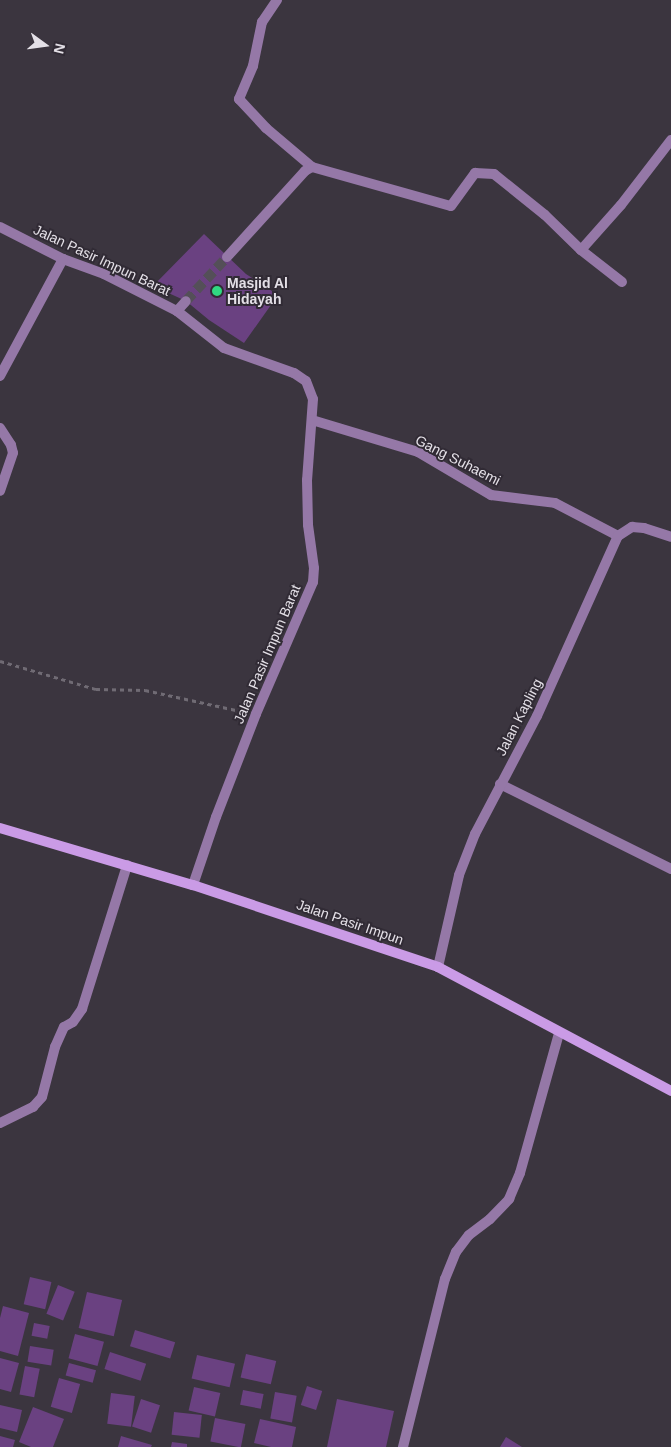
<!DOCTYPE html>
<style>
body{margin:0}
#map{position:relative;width:671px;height:1447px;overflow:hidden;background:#3b353f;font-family:Arial,sans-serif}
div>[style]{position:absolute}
.building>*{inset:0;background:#6a4181;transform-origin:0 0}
.street-tunnel>*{height:10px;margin-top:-5px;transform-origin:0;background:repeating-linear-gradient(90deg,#544f58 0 10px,transparent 0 15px)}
.path>*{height:3px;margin-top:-1.5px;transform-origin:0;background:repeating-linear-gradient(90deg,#706b74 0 4px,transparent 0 8px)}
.street>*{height:10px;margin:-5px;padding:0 5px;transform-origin:5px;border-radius:5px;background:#9578a7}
.secondary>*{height:10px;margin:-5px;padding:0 5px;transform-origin:5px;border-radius:5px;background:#ca9be6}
.dots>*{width:14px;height:14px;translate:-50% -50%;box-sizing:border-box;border:2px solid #312b35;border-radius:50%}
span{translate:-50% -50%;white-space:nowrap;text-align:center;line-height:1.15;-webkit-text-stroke:4px #312b35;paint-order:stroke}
.street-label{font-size:14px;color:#e4e0e7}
.poi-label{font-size:14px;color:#e4e0e7;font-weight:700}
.left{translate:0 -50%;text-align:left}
.north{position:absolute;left:20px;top:20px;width:50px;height:50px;-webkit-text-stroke:4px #312b35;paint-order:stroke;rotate:104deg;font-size:14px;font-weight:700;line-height:20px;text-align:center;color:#e4e0e7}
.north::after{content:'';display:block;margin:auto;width:18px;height:22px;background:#e4e0e7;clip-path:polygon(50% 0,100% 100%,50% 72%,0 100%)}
</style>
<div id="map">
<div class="building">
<div style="clip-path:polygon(204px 234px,246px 274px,278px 295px,244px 343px,209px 320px,186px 301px,153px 286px)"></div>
<div style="left:30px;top:1277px;width:22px;height:28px;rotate:13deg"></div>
<div style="left:58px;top:1285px;width:18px;height:31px;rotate:22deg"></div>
<div style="left:87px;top:1292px;width:36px;height:37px;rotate:13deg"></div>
<div style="clip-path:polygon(3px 1306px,29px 1313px,18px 1356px,0 1351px,0 1318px)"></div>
<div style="left:34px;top:1323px;width:16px;height:13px;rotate:11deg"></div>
<div style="left:135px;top:1330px;width:42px;height:17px;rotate:17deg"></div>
<div style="left:75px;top:1334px;width:30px;height:25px;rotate:15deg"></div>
<div style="left:30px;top:1346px;width:24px;height:16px;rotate:9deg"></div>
<div style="left:110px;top:1352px;width:38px;height:18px;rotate:18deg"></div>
<div style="left:246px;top:1354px;width:31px;height:24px;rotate:13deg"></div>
<div style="left:197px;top:1355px;width:39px;height:24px;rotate:13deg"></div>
<div style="clip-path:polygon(0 1358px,19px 1363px,11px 1392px,0 1389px)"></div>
<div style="left:69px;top:1363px;width:28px;height:13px;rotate:15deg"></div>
<div style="left:25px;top:1366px;width:15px;height:29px;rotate:11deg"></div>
<div style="left:59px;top:1378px;width:22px;height:30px;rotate:16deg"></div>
<div style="left:307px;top:1386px;width:16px;height:20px;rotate:18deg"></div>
<div style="left:194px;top:1387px;width:27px;height:24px;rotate:13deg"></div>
<div style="left:243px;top:1390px;width:21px;height:15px;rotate:11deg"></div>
<div style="left:275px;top:1392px;width:22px;height:27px;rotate:10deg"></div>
<div style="left:111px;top:1393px;width:24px;height:31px;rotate:7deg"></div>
<div style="left:141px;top:1399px;width:20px;height:29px;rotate:18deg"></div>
<div style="clip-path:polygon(337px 1399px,394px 1411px,386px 1447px,327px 1447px)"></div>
<div style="clip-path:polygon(0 1405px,22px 1410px,17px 1432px,0 1428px)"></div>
<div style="clip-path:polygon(33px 1407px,64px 1419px,53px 1447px,31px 1447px,19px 1442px)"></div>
<div style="left:174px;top:1412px;width:28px;height:23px;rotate:6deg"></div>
<div style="left:215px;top:1418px;width:31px;height:24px;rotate:11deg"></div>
<div style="clip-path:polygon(260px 1419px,296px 1427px,292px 1447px,271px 1447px,254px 1443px)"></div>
<div style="clip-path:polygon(0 1436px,15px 1440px,13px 1447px,0 1447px)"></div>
<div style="clip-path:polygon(121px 1436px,152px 1445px,151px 1447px,118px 1447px)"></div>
<div style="clip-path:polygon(506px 1437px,522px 1447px,500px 1447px)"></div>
<div style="clip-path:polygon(172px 1442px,187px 1444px,187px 1447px,171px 1447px)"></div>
</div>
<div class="street-tunnel">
<div style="left:186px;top:301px;width:60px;rotate:-47deg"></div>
</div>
<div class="path">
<div style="left:0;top:661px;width:100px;rotate:16.3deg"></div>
<div style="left:96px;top:689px;width:49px;rotate:1.2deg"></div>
<div style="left:145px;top:690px;width:93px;rotate:12.4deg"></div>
</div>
<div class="street">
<div style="left:277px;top:0;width:27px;rotate:124deg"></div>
<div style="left:262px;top:22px;width:45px;rotate:101.6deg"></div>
<div style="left:253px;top:66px;width:36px;rotate:113deg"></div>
<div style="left:239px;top:99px;width:40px;rotate:47deg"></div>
<div style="left:266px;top:128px;width:60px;rotate:40.3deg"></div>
<div style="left:0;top:227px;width:71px;rotate:26.9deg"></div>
<div style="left:63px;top:259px;width:44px;rotate:20.1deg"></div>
<div style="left:104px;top:274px;width:82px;rotate:26.9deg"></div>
<div style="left:177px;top:311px;width:60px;rotate:38.2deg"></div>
<div style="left:224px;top:348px;width:74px;rotate:19.7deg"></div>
<div style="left:294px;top:373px;width:14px;rotate:34deg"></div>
<div style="left:306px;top:381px;width:19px;rotate:69deg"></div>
<div style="left:313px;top:399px;width:81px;rotate:94.2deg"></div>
<div style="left:307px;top:480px;width:45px;rotate:88.7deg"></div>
<div style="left:308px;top:525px;width:43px;rotate:82.1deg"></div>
<div style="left:314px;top:568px;width:14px;rotate:94deg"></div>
<div style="left:313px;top:582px;width:144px;rotate:113.4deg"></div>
<div style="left:256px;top:714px;width:110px;rotate:111.2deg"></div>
<div style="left:216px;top:817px;width:72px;rotate:108.7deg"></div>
<div style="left:581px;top:250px;width:60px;rotate:-48.4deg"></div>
<div style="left:621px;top:205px;width:82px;rotate:-52.4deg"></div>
<div style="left:227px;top:257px;width:116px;rotate:-47.8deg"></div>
<div style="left:305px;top:171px;width:8px;rotate:-30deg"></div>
<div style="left:312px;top:167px;width:144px;rotate:15.7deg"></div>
<div style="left:451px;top:206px;width:41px;rotate:-54deg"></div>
<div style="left:475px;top:173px;width:19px;rotate:3deg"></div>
<div style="left:494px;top:174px;width:65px;rotate:38.8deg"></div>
<div style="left:545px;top:215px;width:50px;rotate:44.2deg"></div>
<div style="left:581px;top:250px;width:52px;rotate:38deg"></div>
<div style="left:177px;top:311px;width:13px;rotate:-48deg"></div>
<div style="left:0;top:376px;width:133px;rotate:-61.7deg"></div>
<div style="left:312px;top:420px;width:111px;rotate:16.8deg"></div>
<div style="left:418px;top:452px;width:85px;rotate:30.5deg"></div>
<div style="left:491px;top:495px;width:64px;rotate:7.1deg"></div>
<div style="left:555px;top:503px;width:71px;rotate:27.6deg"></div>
<div style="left:0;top:428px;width:20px;rotate:57deg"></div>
<div style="left:11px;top:445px;width:8px;rotate:76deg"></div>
<div style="left:13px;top:453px;width:40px;rotate:108.9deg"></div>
<div style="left:500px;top:784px;width:191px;rotate:26.4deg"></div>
<div style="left:438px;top:967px;width:94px;rotate:-77.1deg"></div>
<div style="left:459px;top:875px;width:44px;rotate:-68.7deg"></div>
<div style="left:475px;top:834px;width:133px;rotate:-62.3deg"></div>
<div style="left:537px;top:716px;width:197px;rotate:-65.8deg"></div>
<div style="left:618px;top:536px;width:17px;rotate:-33deg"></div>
<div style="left:632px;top:527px;width:12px;rotate:5deg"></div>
<div style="left:644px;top:528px;width:28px;rotate:18deg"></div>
<div style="left:0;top:1123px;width:37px;rotate:-26deg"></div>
<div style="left:33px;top:1107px;width:13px;rotate:-48deg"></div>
<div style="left:42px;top:1097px;width:52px;rotate:-75.4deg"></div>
<div style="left:55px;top:1047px;width:22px;rotate:-66deg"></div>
<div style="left:64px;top:1027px;width:10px;rotate:-29deg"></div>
<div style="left:73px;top:1022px;width:16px;rotate:-55deg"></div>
<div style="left:82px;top:1009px;width:151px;rotate:-72.6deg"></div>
<div style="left:403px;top:1447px;width:173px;rotate:-76deg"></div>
<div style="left:445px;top:1279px;width:29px;rotate:-68deg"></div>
<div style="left:456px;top:1252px;width:21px;rotate:-53deg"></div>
<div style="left:469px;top:1235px;width:26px;rotate:-37deg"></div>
<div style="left:490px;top:1219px;width:28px;rotate:-46deg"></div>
<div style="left:509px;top:1199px;width:28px;rotate:-67deg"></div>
<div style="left:520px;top:1173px;width:145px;rotate:-74.4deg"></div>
</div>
<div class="secondary">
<div style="left:0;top:828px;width:201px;rotate:16.5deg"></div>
<div style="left:193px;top:885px;width:258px;rotate:18.5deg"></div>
<div style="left:438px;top:967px;width:264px;rotate:28deg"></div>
</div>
<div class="dots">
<div style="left:217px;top:291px;background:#30d882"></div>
</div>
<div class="street-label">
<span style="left:102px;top:260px;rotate:25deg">Jalan Pasir Impun Barat</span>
<span style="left:458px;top:460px;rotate:27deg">Gang Suhaemi</span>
<span style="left:267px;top:654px;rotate:-67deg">Jalan Pasir Impun Barat</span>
<span style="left:519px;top:717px;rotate:-63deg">Jalan Kapling</span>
<span style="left:350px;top:922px;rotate:19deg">Jalan Pasir Impun</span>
</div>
<div class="poi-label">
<span class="left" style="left:227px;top:291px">Masjid Al<br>Hidayah</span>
</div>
<div class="north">N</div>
</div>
